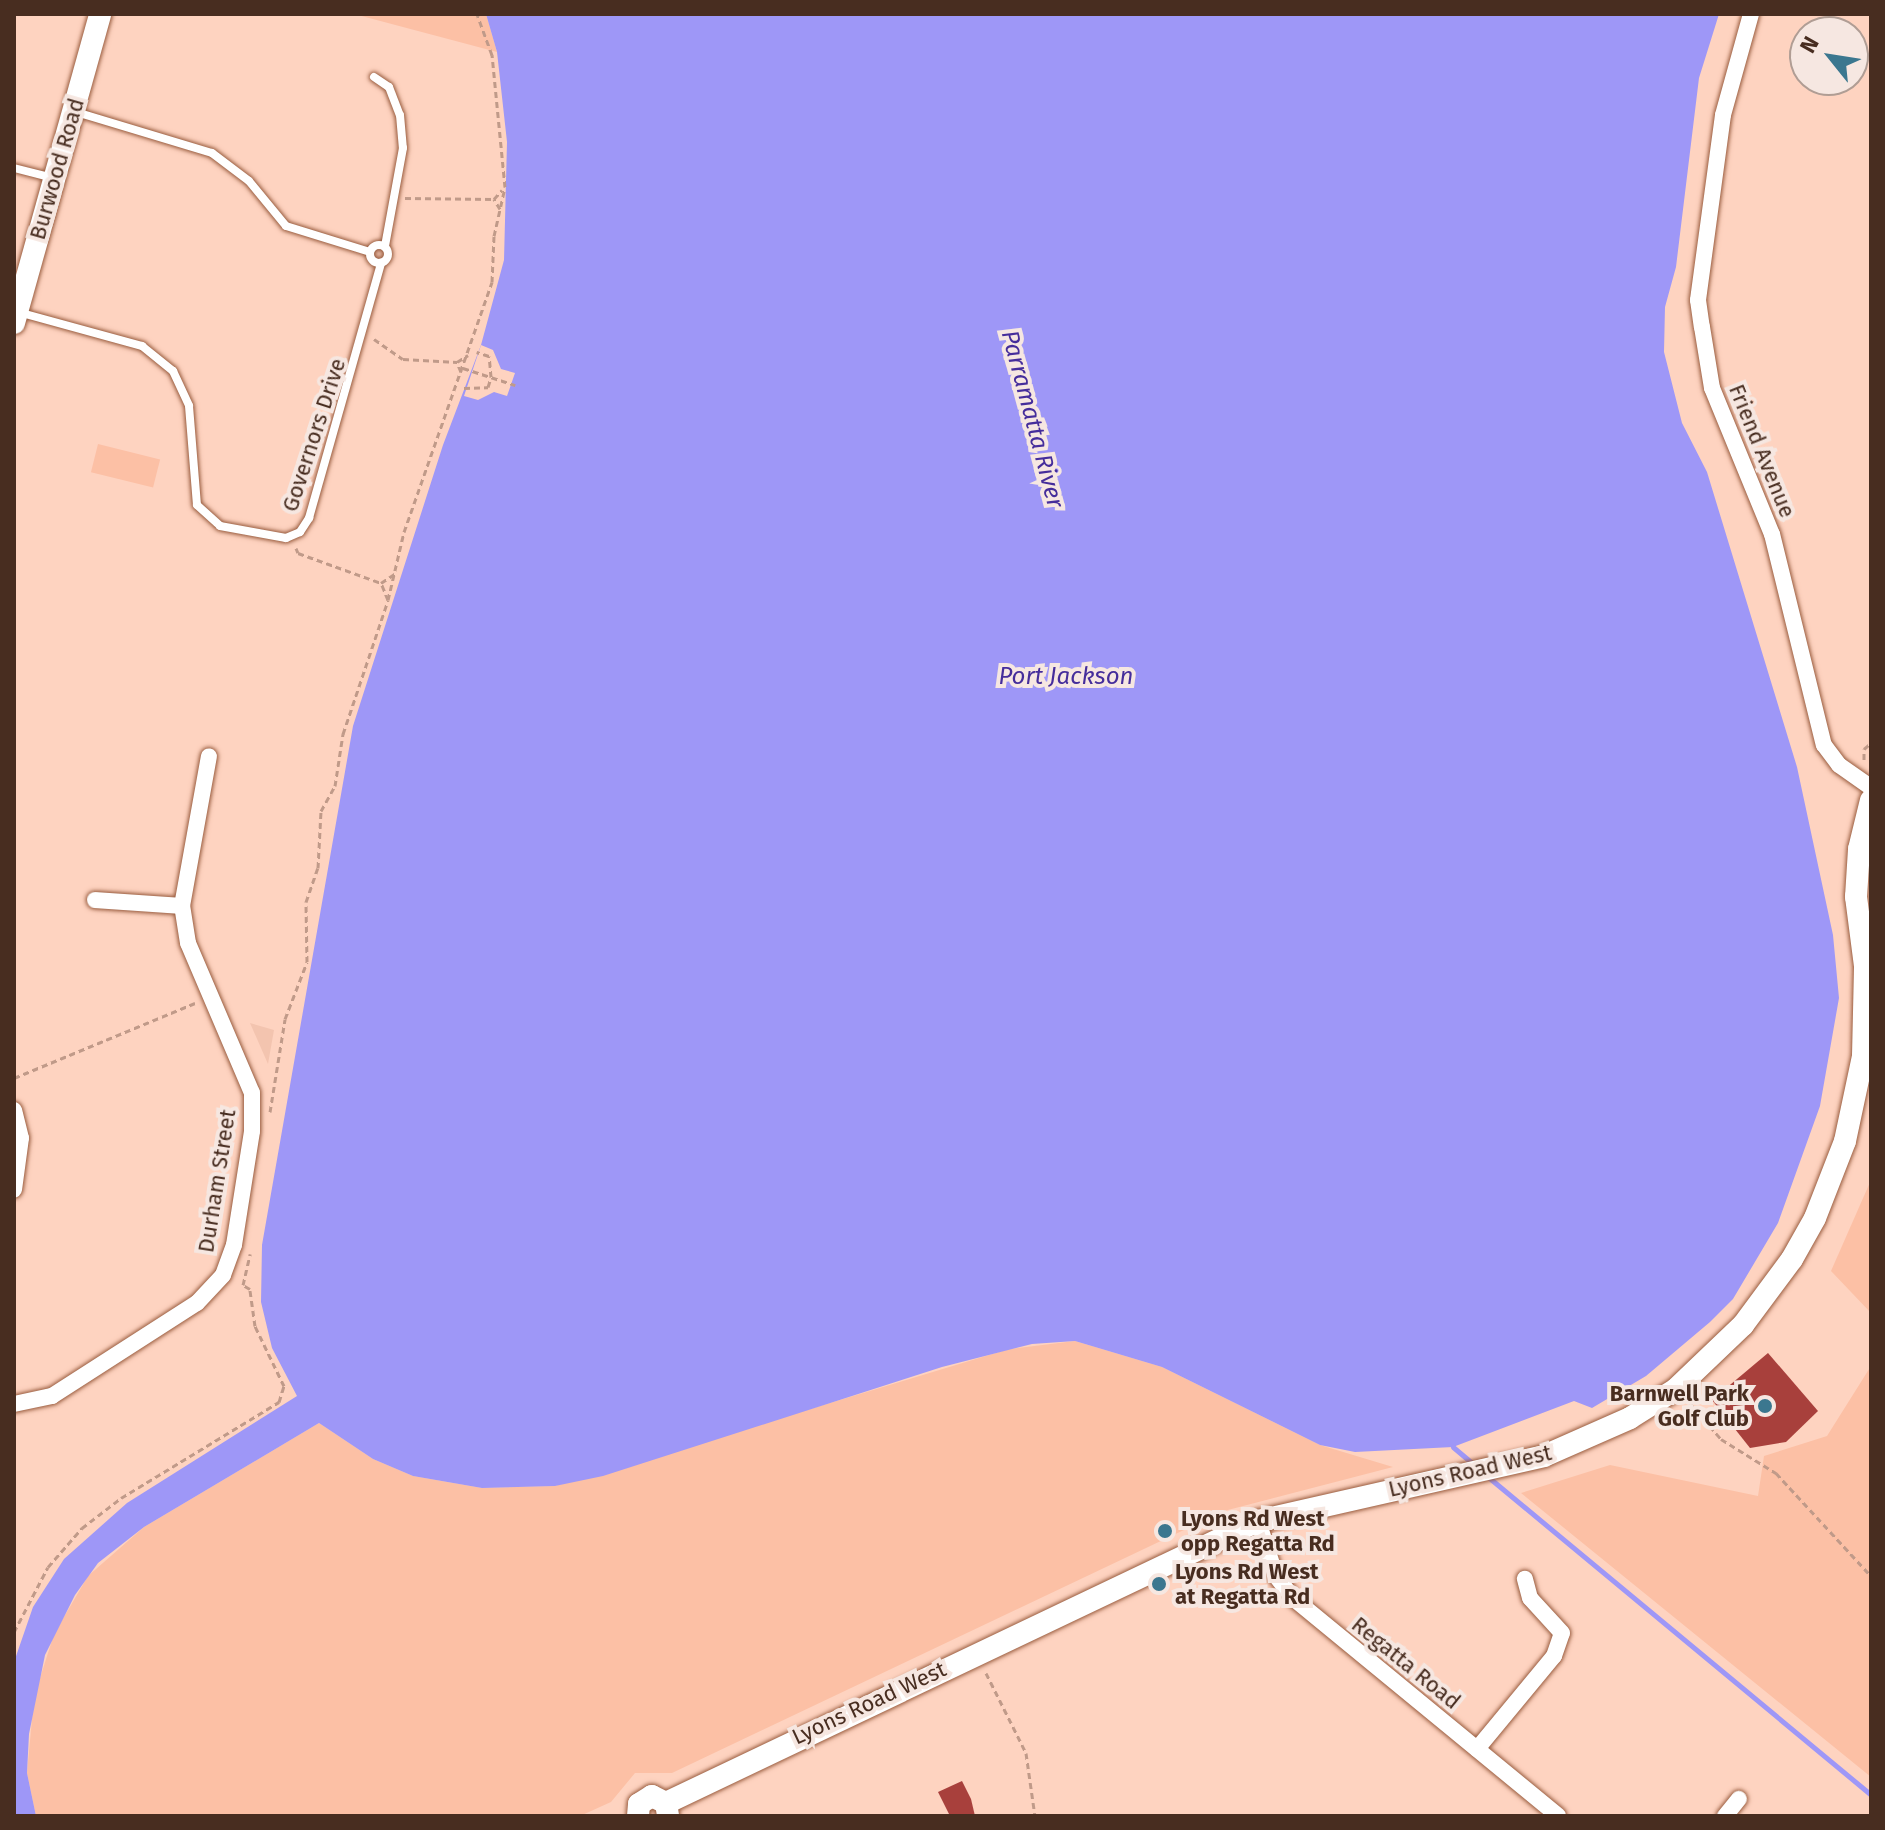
<!DOCTYPE html>
<style>
body{margin:0}
#map{position:relative;width:1885px;height:1830px;overflow:hidden;background:#fed3c0;font-family:"Fira Sans",sans-serif}
div>[style]{position:absolute}
.built>*{inset:0;background:#f3c4af}
.green>*{inset:0;background:#fcc0a5;transform-origin:0 0}
.water>*{inset:0;background:#9e97f7}
.pier>*{inset:0;background:#fed3c0}
.stream>*{height:5px;margin:-2.5px;padding:0 2.5px;transform-origin:2.5px;border-radius:2.5px;background:#9e97f7}
.building>*{inset:0;background:#a8403c}
.path>*{height:3px;margin-top:-1.5px;transform-origin:0;background:repeating-linear-gradient(90deg,#c09a89 0 6px,transparent 0 10px)}
.roads{filter:drop-shadow(0 0 2px #995c3e) drop-shadow(0 0 2px #995c3e)}
.lane>*{height:8px;margin:-4px;padding:0 4px;transform-origin:4px;border-radius:4px;background:#fff}
.lane>.ring{margin:-4px;padding:0;box-sizing:content-box;background:none;border:8px solid #fff;border-radius:50%}
.street>*{height:16px;margin:-8px;padding:0 8px;transform-origin:8px;border-radius:8px;background:#fff}
.secondary>*{height:22px;margin:-11px;padding:0 11px;transform-origin:11px;border-radius:11px;background:#fff}
.dots>*{width:22px;height:22px;translate:-50% -50%;box-sizing:border-box;border:4px solid #f6e7e1;border-radius:50%}
span{translate:-50% -50%;white-space:nowrap;text-align:center;line-height:1.15;-webkit-text-stroke:8px #f6e7e1;paint-order:stroke}
.street-label{font-size:22px;color:#482d20}
.poi-label{font-size:22px;color:#482d20;font-weight:700}
.right{translate:-100% -50%;text-align:right}
.left{translate:0 -50%;text-align:left}
.water-label{font-size:24px;color:#452d9b;font-style:italic}
.frame{position:absolute;inset:0;border:16px solid #482d20;pointer-events:none}
.north{position:absolute;left:1789px;top:16px;width:80px;height:80px;box-sizing:border-box;background:#f6e7e1;border:2px solid #b09d94;border-radius:50%;rotate:300deg;font-size:22px;font-weight:700;line-height:32px;text-align:center;color:#482d20}
.north::after{content:'';display:block;margin:auto;width:28px;height:36px;background:#3b778f;clip-path:polygon(50% 0,100% 100%,50% 72%,0 100%)}
</style>
<div id="map">
<div class="built">
<div style="clip-path:polygon(250px 1023px,274px 1030px,268px 1064px)"></div>
</div>
<div class="green">
<div style="clip-path:polygon(354px 14px,486px 14px,497px 52px)"></div>
<div style="left:98px;top:444px;width:64px;height:29px;rotate:14deg"></div>
<div style="clip-path:polygon(1871px 1180px,1871px 1313px,1831px 1271px)"></div>
<div style="clip-path:polygon(1075px 1341px,1162px 1367px,1320px 1445px,1393px 1467px,1224px 1511px,672px 1773px,635px 1773px,611px 1802px,580px 1816px,36px 1816px,27px 1773px,34px 1697px,54px 1634px,88px 1576px,144px 1527px,319px 1423px,373px 1459px,413px 1476px,482px 1488px,555px 1486px,1009px 1349px)"></div>
<div style="clip-path:polygon(1871px 1366px,1871px 1777px,1521px 1493px,1610px 1465px,1758px 1496px,1764px 1456px,1827px 1436px)"></div>
</div>
<div class="water">
<div style="clip-path:polygon(486px 14px,1719px 14px,1699px 78px,1676px 267px,1665px 307px,1664px 352px,1682px 423px,1707px 472px,1797px 767px,1833px 935px,1839px 998px,1820px 1106px,1778px 1223px,1733px 1299px,1710px 1322px,1646px 1376px,1592px 1408px,1574px 1401px,1453px 1447px,1355px 1452px,1320px 1445px,1162px 1367px,1075px 1341px,1032px 1344px,942px 1367px,603px 1476px,555px 1486px,482px 1488px,413px 1476px,373px 1459px,319px 1423px,144px 1527px,98px 1563px,75px 1595px,45px 1655px,29px 1734px,27px 1773px,36px 1816px,14px 1816px,14px 1662px,33px 1607px,64px 1559px,127px 1503px,297px 1396px,272px 1348px,261px 1302px,262px 1245px,353px 726px,443px 445px,481px 345px,504px 260px,507px 142px,497px 52px)"></div>
</div>
<div class="pier">
<div style="clip-path:polygon(481px 345px,493px 350px,501px 369px,515px 373px,507px 396px,494px 392px,478px 400px,464px 396px)"></div>
</div>
<div class="stream">
<div style="left:1453px;top:1447px;width:26px;rotate:40deg"></div>
<div style="left:1487px;top:1476px;width:499px;rotate:39.7deg"></div>
</div>
<div class="building">
<div style="clip-path:polygon(1768px 1353px,1818px 1411px,1786px 1442px,1750px 1448px,1712px 1400px)"></div>
<div style="clip-path:polygon(962px 1781px,971px 1799px,975px 1816px,950px 1816px,938px 1792px)"></div>
</div>
<div class="path">
<div style="left:405px;top:198px;width:89px;rotate:0.6deg"></div>
<div style="left:500px;top:209px;width:12px;rotate:-121deg"></div>
<div style="left:494px;top:199px;width:12px;rotate:-48deg"></div>
<div style="left:374px;top:339px;width:35px;rotate:35deg"></div>
<div style="left:403px;top:359px;width:54px;rotate:3.2deg"></div>
<div style="left:463px;top:368px;width:55px;rotate:18.1deg"></div>
<div style="left:461px;top:372px;width:11px;rotate:-112deg"></div>
<div style="left:457px;top:362px;width:13px;rotate:-32deg"></div>
<div style="left:464px;top:388px;width:24px;rotate:-2deg"></div>
<div style="left:488px;top:387px;width:10px;rotate:-73deg"></div>
<div style="left:491px;top:377px;width:21px;rotate:-95deg"></div>
<div style="left:489px;top:356px;width:13px;rotate:-162deg"></div>
<div style="left:296px;top:548px;width:5px;rotate:68deg"></div>
<div style="left:298px;top:553px;width:88px;rotate:19.9deg"></div>
<div style="left:388px;top:600px;width:18px;rotate:-112deg"></div>
<div style="left:381px;top:583px;width:18px;rotate:-34deg"></div>
<div style="left:1864px;top:760px;width:11px;rotate:-90deg"></div>
<div style="left:1864px;top:749px;width:9px;rotate:-41deg"></div>
<div style="left:14px;top:1078px;width:196px;rotate:-22.5deg"></div>
<div style="left:270px;top:1112px;width:94px;rotate:-80.8deg"></div>
<div style="left:285px;top:1019px;width:61px;rotate:-68.9deg"></div>
<div style="left:307px;top:962px;width:60px;rotate:-91deg"></div>
<div style="left:306px;top:902px;width:36px;rotate:-71deg"></div>
<div style="left:318px;top:868px;width:57px;rotate:-87deg"></div>
<div style="left:321px;top:811px;width:29px;rotate:-61deg"></div>
<div style="left:335px;top:786px;width:53px;rotate:-81.3deg"></div>
<div style="left:343px;top:734px;width:141px;rotate:-71.4deg"></div>
<div style="left:388px;top:600px;width:70px;rotate:-76.8deg"></div>
<div style="left:404px;top:532px;width:265px;rotate:-70.6deg"></div>
<div style="left:492px;top:282px;width:46px;rotate:-87.5deg"></div>
<div style="left:494px;top:236px;width:50px;rotate:-77.3deg"></div>
<div style="left:505px;top:187px;width:133px;rotate:-95.6deg"></div>
<div style="left:492px;top:55px;width:44px;rotate:-110.1deg"></div>
<div style="left:1690px;top:1403px;width:48px;rotate:49.3deg"></div>
<div style="left:1721px;top:1439px;width:65px;rotate:31.7deg"></div>
<div style="left:1776px;top:1473px;width:140px;rotate:47.3deg"></div>
<div style="left:14px;top:1632px;width:73px;rotate:-62.4deg"></div>
<div style="left:48px;top:1567px;width:52px;rotate:-48.9deg"></div>
<div style="left:82px;top:1528px;width:49px;rotate:-37.6deg"></div>
<div style="left:121px;top:1498px;width:185px;rotate:-31.3deg"></div>
<div style="left:279px;top:1402px;width:17px;rotate:-73deg"></div>
<div style="left:284px;top:1386px;width:67px;rotate:-115.8deg"></div>
<div style="left:255px;top:1326px;width:37px;rotate:-98deg"></div>
<div style="left:250px;top:1289px;width:8px;rotate:-150deg"></div>
<div style="left:243px;top:1285px;width:32px;rotate:-77deg"></div>
<div style="left:986px;top:1673px;width:89px;rotate:63.4deg"></div>
<div style="left:1026px;top:1753px;width:64px;rotate:81.9deg"></div>
</div>
<div class="roads">
<div class="lane">
<div style="left:374px;top:77px;width:18px;rotate:34deg"></div>
<div style="left:389px;top:87px;width:30px;rotate:69deg"></div>
<div style="left:400px;top:115px;width:33px;rotate:85deg"></div>
<div style="left:403px;top:148px;width:100px;rotate:100.4deg"></div>
<div style="left:76px;top:112px;width:142px;rotate:16.8deg"></div>
<div style="left:212px;top:153px;width:46px;rotate:37.1deg"></div>
<div style="left:249px;top:181px;width:58px;rotate:50.6deg"></div>
<div style="left:286px;top:226px;width:88px;rotate:17.2deg"></div>
<div style="left:14px;top:168px;width:40px;rotate:14.4deg"></div>
<div class="ring" style="left:370px;top:245px;width:10px;height:10px"></div>
<div style="left:18px;top:312px;width:129px;rotate:15.3deg"></div>
<div style="left:142px;top:346px;width:40px;rotate:39deg"></div>
<div style="left:173px;top:371px;width:38px;rotate:65deg"></div>
<div style="left:189px;top:406px;width:99px;rotate:85.4deg"></div>
<div style="left:197px;top:505px;width:31px;rotate:42deg"></div>
<div style="left:220px;top:526px;width:67px;rotate:10.3deg"></div>
<div style="left:286px;top:538px;width:15px;rotate:-23deg"></div>
<div style="left:300px;top:532px;width:17px;rotate:-57deg"></div>
<div style="left:309px;top:518px;width:265px;rotate:-74.2deg"></div>
</div>
<div class="street">
<div style="left:1751px;top:14px;width:105px;rotate:105.5deg"></div>
<div style="left:1723px;top:115px;width:187px;rotate:97.7deg"></div>
<div style="left:1698px;top:300px;width:27px;rotate:82deg"></div>
<div style="left:1702px;top:327px;width:62px;rotate:80.7deg"></div>
<div style="left:1712px;top:388px;width:158px;rotate:67.7deg"></div>
<div style="left:1772px;top:534px;width:217px;rotate:76.2deg"></div>
<div style="left:1824px;top:745px;width:25px;rotate:53deg"></div>
<div style="left:1839px;top:765px;width:39px;rotate:35deg"></div>
<div style="left:95px;top:900px;width:87px;rotate:3.9deg"></div>
<div style="left:14px;top:1110px;width:29px;rotate:76deg"></div>
<div style="left:21px;top:1138px;width:52px;rotate:97.7deg"></div>
<div style="left:14px;top:1404px;width:39px;rotate:-12deg"></div>
<div style="left:52px;top:1396px;width:172px;rotate:-32.7deg"></div>
<div style="left:197px;top:1303px;width:38px;rotate:-47deg"></div>
<div style="left:223px;top:1275px;width:32px;rotate:-70deg"></div>
<div style="left:234px;top:1245px;width:115px;rotate:-81deg"></div>
<div style="left:252px;top:1131px;width:38px;rotate:-90deg"></div>
<div style="left:252px;top:1093px;width:163px;rotate:-113.1deg"></div>
<div style="left:188px;top:943px;width:37px;rotate:-99deg"></div>
<div style="left:182px;top:906px;width:152px;rotate:-79.8deg"></div>
<div style="left:1258px;top:1521px;width:58px;rotate:71.9deg"></div>
<div style="left:1276px;top:1576px;width:28px;rotate:52deg"></div>
<div style="left:1293px;top:1598px;width:343px;rotate:39.4deg"></div>
<div style="left:1477px;top:1749px;width:121px;rotate:-50.4deg"></div>
<div style="left:1554px;top:1656px;width:24px;rotate:-71deg"></div>
<div style="left:1562px;top:1633px;width:47px;rotate:-132.4deg"></div>
<div style="left:1530px;top:1598px;width:20px;rotate:-105deg"></div>
<div style="left:1725px;top:1816px;width:22px;rotate:-51deg"></div>
</div>
<div class="secondary">
<div style="left:14px;top:323px;width:321px;rotate:-74.4deg"></div>
<div style="left:666px;top:1803px;width:656px;rotate:-25.47deg"></div>
<div style="left:1258px;top:1521px;width:293px;rotate:-12.8deg"></div>
<div style="left:1544px;top:1456px;width:94px;rotate:-23.8deg"></div>
<div style="left:1630px;top:1418px;width:54px;rotate:-32.2deg"></div>
<div style="left:1676px;top:1389px;width:93px;rotate:-43.7deg"></div>
<div style="left:1743px;top:1325px;width:82px;rotate:-53.4deg"></div>
<div style="left:1792px;top:1259px;width:47px;rotate:-60.7deg"></div>
<div style="left:1815px;top:1218px;width:83px;rotate:-68.7deg"></div>
<div style="left:1845px;top:1141px;width:87px;rotate:-78deg"></div>
<div style="left:1863px;top:1056px;width:90px;rotate:-88.7deg"></div>
<div style="left:1865px;top:966px;width:70px;rotate:-97.4deg"></div>
<div style="left:1856px;top:897px;width:48px;rotate:-86.4deg"></div>
<div style="left:1859px;top:849px;width:50px;rotate:-76.2deg"></div>
<div style="left:638px;top:1816px;width:12px;rotate:-85deg"></div>
<div style="left:639px;top:1804px;width:15px;rotate:-32deg"></div>
<div style="left:652px;top:1796px;width:16px;rotate:27deg"></div>
<div style="left:666px;top:1803px;width:13px;rotate:81deg"></div>
</div>
</div>
<div class="dots">
<div style="left:1765px;top:1406px;background:#3b778f"></div>
<div style="left:1165px;top:1531px;background:#3b778f"></div>
<div style="left:1159px;top:1584px;background:#3b778f"></div>
</div>
<div class="street-label">
<span style="left:57px;top:169px;rotate:-74deg">Burwood Road</span>
<span style="left:314px;top:435px;rotate:-72deg">Governors Drive</span>
<span style="left:1762px;top:451px;rotate:68deg">Friend Avenue</span>
<span style="left:217px;top:1181px;rotate:-81deg">Durham Street</span>
<span style="left:1470px;top:1471px;rotate:-13deg">Lyons Road West</span>
<span style="left:1406px;top:1663px;rotate:39deg">Regatta Road</span>
<span style="left:869px;top:1703px;rotate:-25deg">Lyons Road West</span>
</div>
<div class="poi-label">
<span class="right" style="left:1749px;top:1406px">Barnwell Park<br>Golf Club</span>
<span class="left" style="left:1181px;top:1531px">Lyons Rd West<br>opp Regatta Rd</span>
<span class="left" style="left:1175px;top:1584px">Lyons Rd West<br>at Regatta Rd</span>
</div>
<div class="water-label">
<span style="left:1032px;top:419px;rotate:75deg">Parramatta River</span>
<span style="left:1066px;top:677px">Port Jackson</span>
</div>
<div class="frame"></div>
<div class="north">N</div>
</div>
